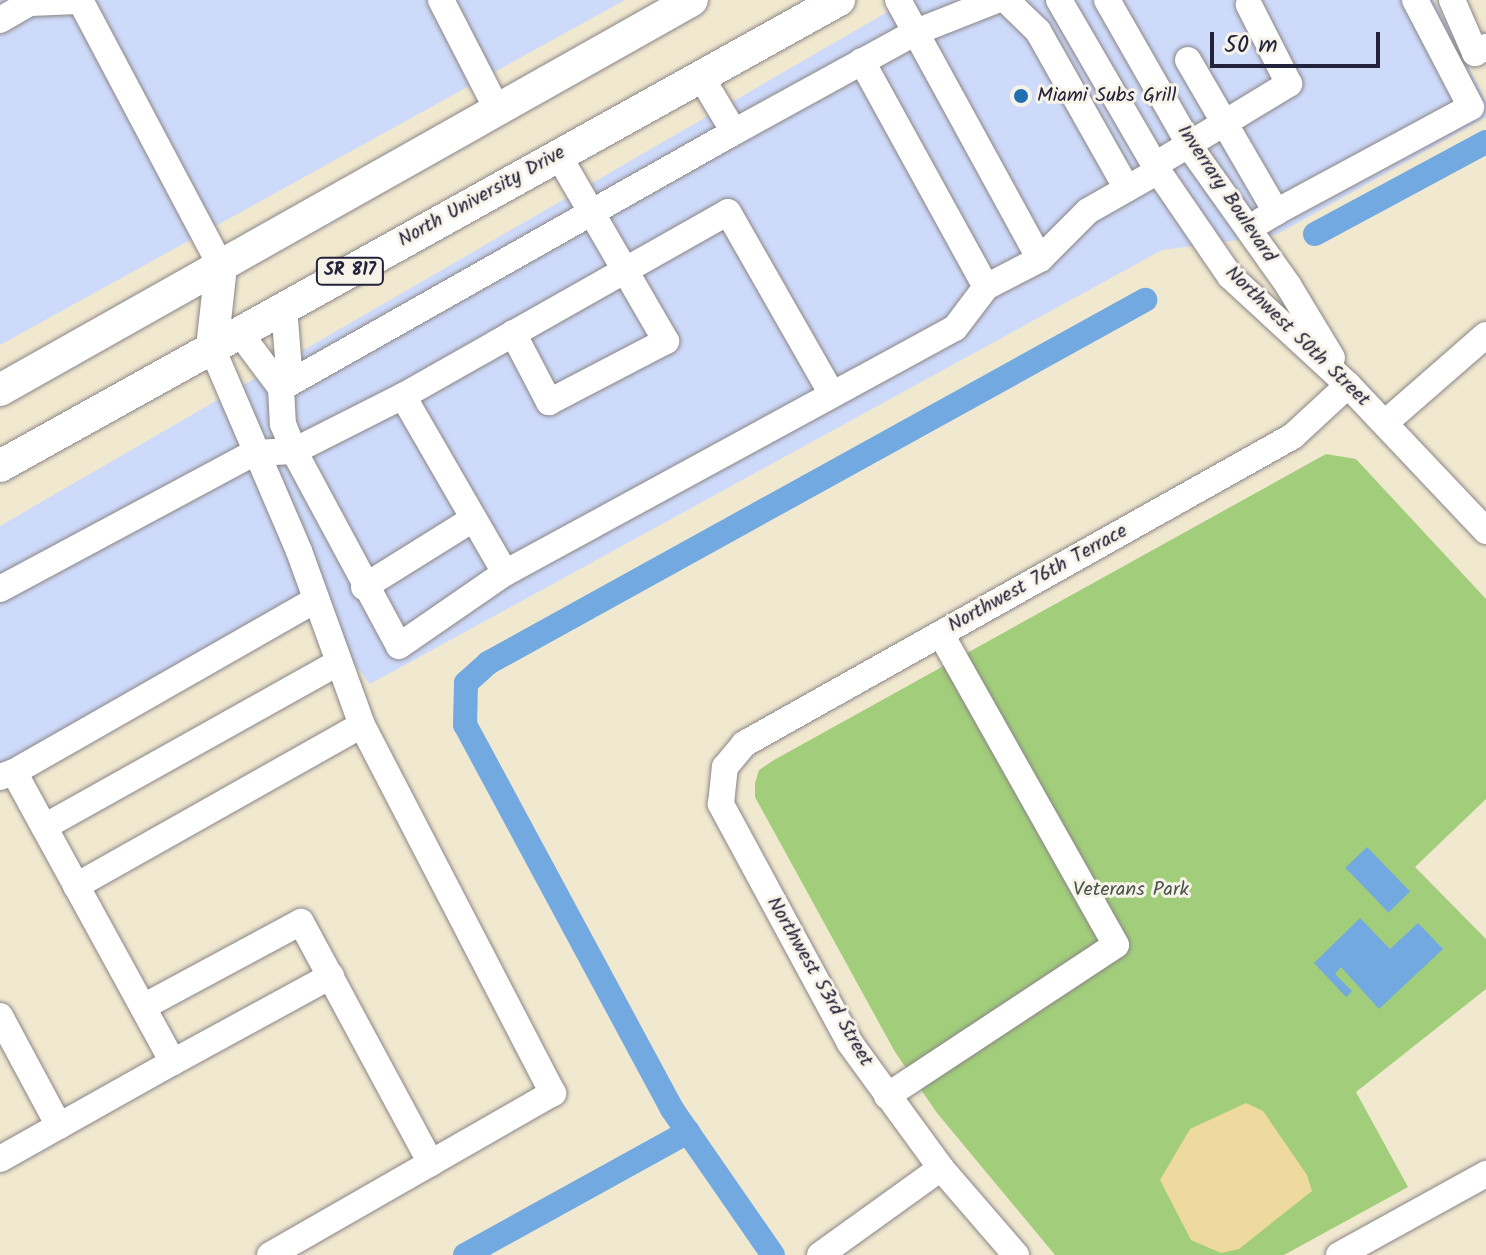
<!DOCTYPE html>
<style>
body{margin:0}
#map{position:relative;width:1486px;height:1255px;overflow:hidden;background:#f1e8d0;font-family:Kalam,sans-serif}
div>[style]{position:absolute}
.built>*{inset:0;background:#cedafa}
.green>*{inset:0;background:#a2ce7b}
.sand>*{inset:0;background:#eeda9e}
.water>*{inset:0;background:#71a9e0;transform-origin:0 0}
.canal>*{height:24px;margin:-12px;padding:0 12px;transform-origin:12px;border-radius:12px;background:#71a9e0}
.roads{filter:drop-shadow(0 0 2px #8a8586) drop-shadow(0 0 2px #8a8586)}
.minor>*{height:26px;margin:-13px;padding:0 13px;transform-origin:13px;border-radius:13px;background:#fff}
.major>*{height:32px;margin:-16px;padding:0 16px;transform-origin:16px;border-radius:16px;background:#fff}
.dots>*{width:22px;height:22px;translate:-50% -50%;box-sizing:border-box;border:4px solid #f7f3e8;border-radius:50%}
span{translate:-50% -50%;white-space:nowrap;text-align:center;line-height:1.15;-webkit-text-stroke:6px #f7f3e8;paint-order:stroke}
.shield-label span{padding:2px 6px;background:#f7f3e8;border:2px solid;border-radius:6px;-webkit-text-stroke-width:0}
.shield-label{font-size:18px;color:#22223b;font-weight:700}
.poi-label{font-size:20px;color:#22223b}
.left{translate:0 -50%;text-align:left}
.street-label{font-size:20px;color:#22223b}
.park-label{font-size:20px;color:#48564e}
.scale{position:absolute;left:1210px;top:32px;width:170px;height:36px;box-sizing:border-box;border:4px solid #22223b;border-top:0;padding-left:10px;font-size:24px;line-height:28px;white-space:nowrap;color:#22223b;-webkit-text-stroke:6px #f7f3e8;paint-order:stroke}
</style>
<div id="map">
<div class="built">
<div style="clip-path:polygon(0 0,625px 0,0 345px)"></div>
<div style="clip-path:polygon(908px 0,1434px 0,1486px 101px,1486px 117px,1276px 235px,1162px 250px,370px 684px,317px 616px,0 787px,0 526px)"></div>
</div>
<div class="green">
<div style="clip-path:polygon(1326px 454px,1356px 459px,1486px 599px,1486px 799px,1415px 867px,1486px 939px,1486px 989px,1356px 1092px,1408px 1187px,1284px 1255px,1055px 1255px,937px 1113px,895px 1052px,755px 797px,755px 783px,759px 770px,774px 760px)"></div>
</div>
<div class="sand">
<div style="clip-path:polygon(1246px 1103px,1263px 1111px,1307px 1175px,1312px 1191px,1239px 1249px,1221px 1253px,1191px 1240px,1160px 1180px,1190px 1129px)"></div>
</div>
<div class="water">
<div style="left:1367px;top:847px;width:62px;height:30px;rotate:46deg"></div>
<div style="clip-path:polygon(1360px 918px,1390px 949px,1418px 923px,1443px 949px,1379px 1009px,1341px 967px,1335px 974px,1352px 991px,1346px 997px,1314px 963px)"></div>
</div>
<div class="canal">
<div style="left:1315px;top:234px;width:194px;rotate:-28.3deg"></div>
<div style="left:465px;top:1255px;width:255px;rotate:-28.9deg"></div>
<div style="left:773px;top:1255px;width:178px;rotate:-124.7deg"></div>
<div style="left:672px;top:1109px;width:436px;rotate:-118.3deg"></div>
<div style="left:465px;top:725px;width:42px;rotate:-88.6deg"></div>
<div style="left:466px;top:683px;width:30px;rotate:-42deg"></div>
<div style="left:488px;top:663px;width:751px;rotate:-28.92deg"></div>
</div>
<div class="roads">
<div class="minor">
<div style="left:80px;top:0;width:301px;rotate:62.1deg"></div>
<div style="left:441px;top:0;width:125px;rotate:62.8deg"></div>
<div style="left:898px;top:0;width:295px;rotate:61.3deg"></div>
<div style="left:1040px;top:259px;width:68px;rotate:-45deg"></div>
<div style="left:1088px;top:211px;width:81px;rotate:-29.7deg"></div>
<div style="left:1006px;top:0;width:45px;rotate:44.1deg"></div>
<div style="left:1038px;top:31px;width:181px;rotate:60.6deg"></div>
<div style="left:1059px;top:0;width:198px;rotate:59.9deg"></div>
<div style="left:1158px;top:171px;width:127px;rotate:55.6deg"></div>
<div style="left:1230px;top:276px;width:161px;rotate:42.7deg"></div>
<div style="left:1348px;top:385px;width:201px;rotate:46.6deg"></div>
<div style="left:1107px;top:0;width:177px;rotate:60.3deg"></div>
<div style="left:1195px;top:154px;width:161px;rotate:54.6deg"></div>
<div style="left:1288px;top:285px;width:85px;rotate:58.9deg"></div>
<div style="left:1452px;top:0;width:58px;rotate:66.5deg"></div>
<div style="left:1475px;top:53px;width:13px;rotate:-29deg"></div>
<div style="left:0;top:20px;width:34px;rotate:-30deg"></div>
<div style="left:30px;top:3px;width:48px;rotate:-2.4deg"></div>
<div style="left:1188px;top:60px;width:176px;rotate:59.9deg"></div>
<div style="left:1276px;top:212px;width:17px;rotate:149deg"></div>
<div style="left:700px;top:75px;width:66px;rotate:59.2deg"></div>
<div style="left:734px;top:132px;width:520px;rotate:150.53deg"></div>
<div style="left:281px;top:388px;width:36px;rotate:87deg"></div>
<div style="left:283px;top:424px;width:29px;rotate:68deg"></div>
<div style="left:294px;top:451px;width:221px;rotate:61.7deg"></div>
<div style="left:399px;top:646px;width:129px;rotate:-34.6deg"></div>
<div style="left:505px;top:573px;width:512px;rotate:-28.57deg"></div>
<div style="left:955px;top:328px;width:51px;rotate:-52.9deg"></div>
<div style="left:986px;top:287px;width:258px;rotate:-118.8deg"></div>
<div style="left:734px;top:132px;width:208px;rotate:-28.8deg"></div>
<div style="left:916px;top:32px;width:87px;rotate:-21.6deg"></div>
<div style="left:1155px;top:165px;width:157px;rotate:-31.2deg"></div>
<div style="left:1289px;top:84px;width:89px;rotate:-116.9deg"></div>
<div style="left:1276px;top:212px;width:221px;rotate:-28.3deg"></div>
<div style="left:1471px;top:107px;width:121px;rotate:-117.6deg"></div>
<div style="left:986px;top:287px;width:61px;rotate:-27.4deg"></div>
<div style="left:284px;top:307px;width:76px;rotate:85.5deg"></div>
<div style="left:239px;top:332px;width:70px;rotate:53.1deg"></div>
<div style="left:513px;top:333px;width:78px;rotate:62.4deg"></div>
<div style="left:549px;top:402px;width:132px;rotate:-27.5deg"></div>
<div style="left:666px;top:341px;width:215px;rotate:-120.1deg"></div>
<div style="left:212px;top:348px;width:221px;rotate:66.8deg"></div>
<div style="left:299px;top:551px;width:185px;rotate:70.1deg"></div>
<div style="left:362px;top:725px;width:415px;rotate:62.6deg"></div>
<div style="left:553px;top:1093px;width:326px;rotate:150.2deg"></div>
<div style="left:403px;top:396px;width:204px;rotate:60deg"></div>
<div style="left:1385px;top:423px;width:134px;rotate:-41.1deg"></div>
<div style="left:364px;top:587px;width:128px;rotate:-32deg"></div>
<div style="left:0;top:589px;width:288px;rotate:-28.2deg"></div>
<div style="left:254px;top:453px;width:40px;rotate:-2.9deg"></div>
<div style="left:294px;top:451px;width:122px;rotate:-26.8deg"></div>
<div style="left:403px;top:396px;width:373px;rotate:-29.5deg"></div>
<div style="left:728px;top:212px;width:210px;rotate:60.3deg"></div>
<div style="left:14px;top:772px;width:348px;rotate:-29.7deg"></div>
<div style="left:0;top:777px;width:15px;rotate:-20deg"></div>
<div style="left:14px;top:772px;width:331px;rotate:61.3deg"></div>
<div style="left:173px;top:1062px;width:198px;rotate:150.7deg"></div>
<div style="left:44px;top:827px;width:338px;rotate:-29.2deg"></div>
<div style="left:76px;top:886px;width:328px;rotate:-29.4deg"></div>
<div style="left:143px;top:1007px;width:179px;rotate:-28.3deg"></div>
<div style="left:301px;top:922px;width:274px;rotate:61.7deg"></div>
<div style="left:0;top:1016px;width:125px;rotate:61.8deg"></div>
<div style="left:173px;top:1062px;width:180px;rotate:-28.6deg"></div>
<div style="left:887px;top:1096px;width:274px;rotate:-33.4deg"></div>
<div style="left:1116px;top:945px;width:357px;rotate:-119.4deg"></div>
<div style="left:820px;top:1255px;width:149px;rotate:-35.7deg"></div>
<div style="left:1016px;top:1255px;width:115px;rotate:-130.8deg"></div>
<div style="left:941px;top:1168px;width:155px;rotate:-126.1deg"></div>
<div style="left:850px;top:1043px;width:272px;rotate:-118.4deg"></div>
<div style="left:721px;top:804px;width:37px;rotate:-84deg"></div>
<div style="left:725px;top:767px;width:30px;rotate:-50deg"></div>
<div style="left:744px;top:744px;width:629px;rotate:-29.29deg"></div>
<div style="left:1293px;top:436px;width:75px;rotate:-42.8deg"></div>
<div style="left:1339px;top:1255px;width:168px;rotate:-28.9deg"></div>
</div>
<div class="major">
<div style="left:212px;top:348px;width:82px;rotate:-83.7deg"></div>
<div style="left:0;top:390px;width:794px;rotate:-29.4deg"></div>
<div style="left:0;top:466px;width:960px;rotate:-29.05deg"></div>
</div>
</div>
<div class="dots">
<div style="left:1021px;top:96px;background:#1f6fb2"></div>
</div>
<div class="shield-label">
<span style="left:350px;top:271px">SR 817</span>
</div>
<div class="poi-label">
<span class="left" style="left:1037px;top:96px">Miami Subs Grill</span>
</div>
<div class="street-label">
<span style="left:1226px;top:194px;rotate:56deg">Inverrary Boulevard</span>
<span style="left:482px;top:197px;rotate:-29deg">North University Drive</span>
<span style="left:1297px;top:337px;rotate:44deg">Northwest 50th Street</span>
<span style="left:1038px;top:579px;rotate:-29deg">Northwest 76th Terrace</span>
<span style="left:819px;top:982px;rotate:60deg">Northwest 53rd Street</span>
</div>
<div class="park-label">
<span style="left:1131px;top:890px">Veterans Park</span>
</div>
<div class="scale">50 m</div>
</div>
